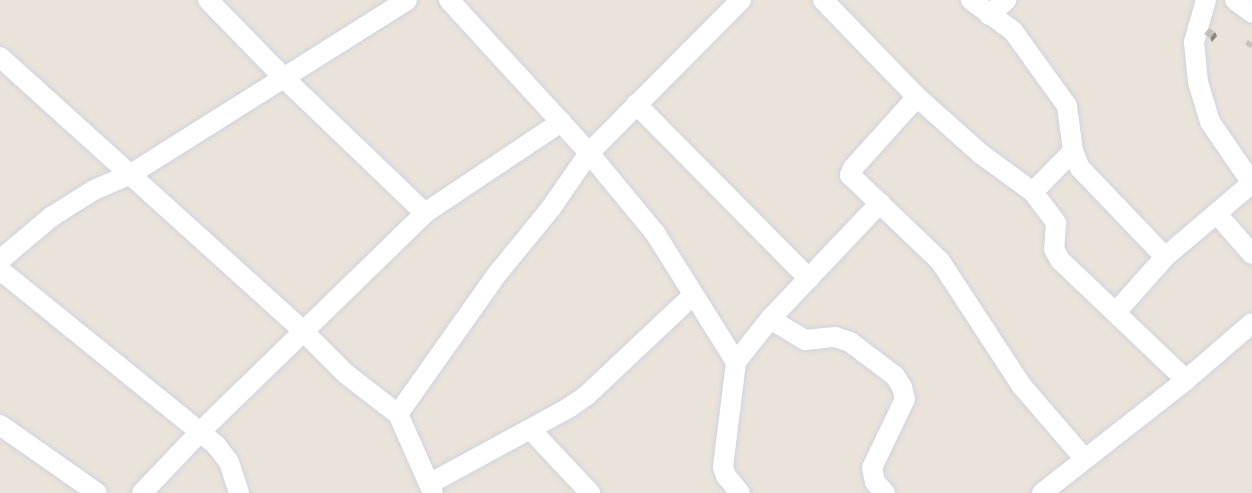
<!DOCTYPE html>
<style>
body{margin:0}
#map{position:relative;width:1252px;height:493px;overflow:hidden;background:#eae3d9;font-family:Karla,sans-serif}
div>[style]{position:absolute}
.roads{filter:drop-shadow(0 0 2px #ced2e1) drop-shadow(0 0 2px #ced2e1)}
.minor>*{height:20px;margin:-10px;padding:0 10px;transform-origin:10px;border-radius:10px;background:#fff}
.shaded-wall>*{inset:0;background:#8a8682}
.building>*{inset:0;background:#c5c0b9}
span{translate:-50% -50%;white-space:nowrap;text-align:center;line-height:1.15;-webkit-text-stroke:5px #fff;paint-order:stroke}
</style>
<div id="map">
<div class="roads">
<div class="minor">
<div style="left:208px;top:0;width:109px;rotate:45.7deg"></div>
<div style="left:284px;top:78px;width:195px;rotate:43.8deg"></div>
<div style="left:449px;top:0;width:207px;rotate:47.5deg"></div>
<div style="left:589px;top:153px;width:104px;rotate:50.5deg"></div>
<div style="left:655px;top:233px;width:152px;rotate:57.9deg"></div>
<div style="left:823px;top:0;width:135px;rotate:45.9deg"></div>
<div style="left:917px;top:97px;width:86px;rotate:41.7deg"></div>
<div style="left:981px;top:154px;width:64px;rotate:36.2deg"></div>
<div style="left:1033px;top:192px;width:39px;rotate:53deg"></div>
<div style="left:1056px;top:223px;width:26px;rotate:94deg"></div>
<div style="left:1054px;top:249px;width:13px;rotate:61deg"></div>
<div style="left:1060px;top:260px;width:174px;rotate:43.6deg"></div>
<div style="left:971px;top:0;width:52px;rotate:36.4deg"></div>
<div style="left:1013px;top:31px;width:92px;rotate:54.2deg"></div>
<div style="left:1067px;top:106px;width:45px;rotate:82.4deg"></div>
<div style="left:1073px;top:151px;width:18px;rotate:68deg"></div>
<div style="left:1080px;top:168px;width:123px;rotate:46.3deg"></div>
<div style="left:1206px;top:0;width:44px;rotate:105.9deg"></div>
<div style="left:1194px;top:42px;width:40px;rotate:84.3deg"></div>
<div style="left:1198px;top:82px;width:42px;rotate:73.3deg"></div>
<div style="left:1210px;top:122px;width:74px;rotate:55.5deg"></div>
<div style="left:1235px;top:0;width:21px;rotate:37deg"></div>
<div style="left:989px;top:15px;width:23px;rotate:-41deg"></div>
<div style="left:0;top:57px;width:410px;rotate:42.1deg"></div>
<div style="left:304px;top:332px;width:59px;rotate:45deg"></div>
<div style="left:346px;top:374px;width:66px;rotate:37.6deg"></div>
<div style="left:398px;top:414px;width:86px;rotate:66.1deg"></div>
<div style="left:917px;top:97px;width:96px;rotate:132deg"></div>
<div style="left:853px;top:168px;width:8px;rotate:113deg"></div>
<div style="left:850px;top:175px;width:124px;rotate:43.7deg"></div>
<div style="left:940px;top:261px;width:148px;rotate:56.8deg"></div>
<div style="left:1021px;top:385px;width:96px;rotate:49.2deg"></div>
<div style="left:636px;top:104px;width:246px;rotate:45.3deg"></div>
<div style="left:1033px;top:192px;width:57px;rotate:-45.7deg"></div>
<div style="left:1217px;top:214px;width:53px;rotate:48.8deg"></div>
<div style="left:0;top:260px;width:67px;rotate:-40.1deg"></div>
<div style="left:51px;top:217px;width:51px;rotate:-32.1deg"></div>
<div style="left:94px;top:190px;width:40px;rotate:-23.4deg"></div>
<div style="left:131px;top:174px;width:326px;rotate:-32.2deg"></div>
<div style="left:0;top:270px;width:278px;rotate:39deg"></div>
<div style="left:216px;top:445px;width:21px;rotate:53deg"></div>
<div style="left:229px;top:462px;width:33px;rotate:72deg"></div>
<div style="left:1116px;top:312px;width:74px;rotate:-48.3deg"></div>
<div style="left:1165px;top:257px;width:114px;rotate:-40.4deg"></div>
<div style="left:770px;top:319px;width:41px;rotate:31deg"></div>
<div style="left:805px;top:340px;width:30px;rotate:-6deg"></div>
<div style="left:835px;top:337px;width:16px;rotate:18deg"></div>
<div style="left:850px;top:342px;width:56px;rotate:37.1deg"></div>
<div style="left:895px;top:376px;width:13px;rotate:58deg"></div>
<div style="left:902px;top:387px;width:12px;rotate:76deg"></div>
<div style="left:905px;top:399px;width:76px;rotate:115.6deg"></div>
<div style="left:872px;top:468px;width:14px;rotate:78deg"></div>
<div style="left:875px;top:482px;width:15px;rotate:48deg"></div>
<div style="left:398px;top:414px;width:173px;rotate:-54.7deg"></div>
<div style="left:498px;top:273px;width:84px;rotate:-50.8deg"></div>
<div style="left:551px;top:208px;width:67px;rotate:-55.4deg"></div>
<div style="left:589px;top:153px;width:216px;rotate:-45.2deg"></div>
<div style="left:0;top:425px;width:118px;rotate:35deg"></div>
<div style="left:530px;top:429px;width:88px;rotate:46.8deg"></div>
<div style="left:429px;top:484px;width:161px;rotate:-28.6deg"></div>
<div style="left:570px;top:407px;width:19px;rotate:-35deg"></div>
<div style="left:586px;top:396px;width:146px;rotate:-43.3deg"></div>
<div style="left:142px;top:493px;width:86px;rotate:-46.4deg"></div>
<div style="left:201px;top:431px;width:313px;rotate:-44.2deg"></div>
<div style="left:425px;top:213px;width:164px;rotate:-33.8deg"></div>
<div style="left:740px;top:493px;width:22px;rotate:-129deg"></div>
<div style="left:726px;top:476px;width:9px;rotate:-108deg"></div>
<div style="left:723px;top:467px;width:106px;rotate:-82.9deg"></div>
<div style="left:736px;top:362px;width:55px;rotate:-51.7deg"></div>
<div style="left:770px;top:319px;width:160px;rotate:-46.5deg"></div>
<div style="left:1042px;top:493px;width:183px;rotate:-38.1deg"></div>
<div style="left:1186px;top:380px;width:87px;rotate:-40.8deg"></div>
</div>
</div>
<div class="shaded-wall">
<div style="clip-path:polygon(1215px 32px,1217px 36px,1212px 42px,1210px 38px)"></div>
</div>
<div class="building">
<div style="clip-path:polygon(1209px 28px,1215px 32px,1210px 38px,1204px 34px)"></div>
<div style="clip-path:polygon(1248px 40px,1252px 43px,1252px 46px,1250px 48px,1245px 44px)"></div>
</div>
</div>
